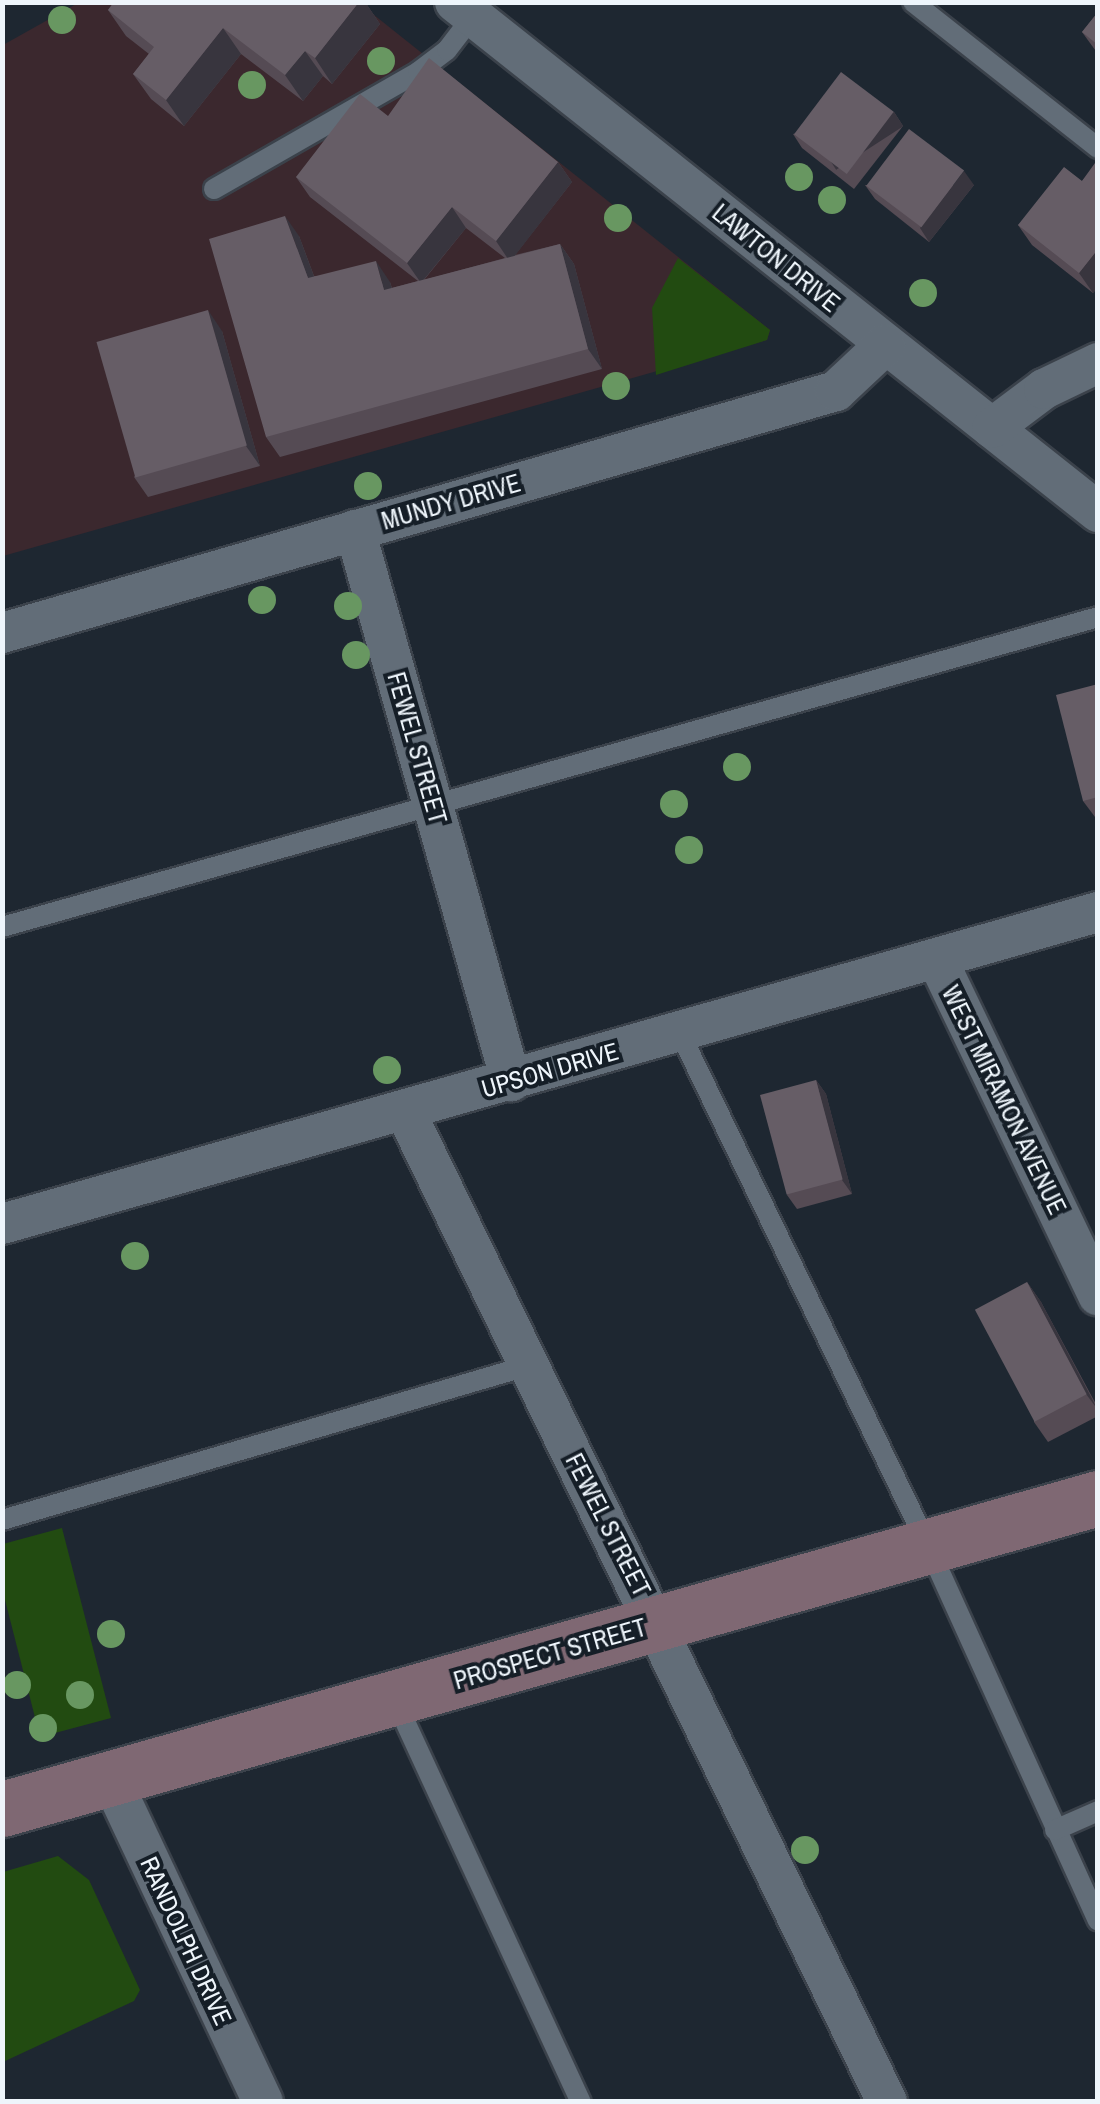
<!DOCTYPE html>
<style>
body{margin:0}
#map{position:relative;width:1100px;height:2104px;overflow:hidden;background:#1e2731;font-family:"Archivo Narrow",sans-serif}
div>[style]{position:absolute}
.education>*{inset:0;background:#3b282e}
.green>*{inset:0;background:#224b11}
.roads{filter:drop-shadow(2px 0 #3b424b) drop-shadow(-2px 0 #3b424b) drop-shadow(0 2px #3b424b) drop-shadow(0 -2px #3b424b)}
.lane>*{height:20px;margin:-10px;padding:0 10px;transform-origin:10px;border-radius:10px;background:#626d78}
.street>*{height:40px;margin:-20px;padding:0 20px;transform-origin:20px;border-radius:20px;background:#626d78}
.secondary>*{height:55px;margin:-27.5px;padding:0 27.5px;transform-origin:27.5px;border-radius:27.5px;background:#7f6873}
.trees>*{width:28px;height:28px;margin:-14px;border-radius:50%;background:#689761}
.wall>*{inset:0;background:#554b54}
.shaded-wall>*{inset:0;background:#38353e;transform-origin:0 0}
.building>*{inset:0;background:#665d66;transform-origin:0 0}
span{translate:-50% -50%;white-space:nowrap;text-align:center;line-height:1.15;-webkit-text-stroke:8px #151e27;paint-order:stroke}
.street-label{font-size:25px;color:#eef5fb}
.frame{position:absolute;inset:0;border:5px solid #eef5fb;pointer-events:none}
</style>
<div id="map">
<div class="education">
<i style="clip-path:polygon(78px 3px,359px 3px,770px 330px,767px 340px,3px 556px,3px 45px)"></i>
</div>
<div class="green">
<i style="clip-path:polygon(678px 258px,770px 330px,767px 340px,656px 375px,652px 308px)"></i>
<i style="clip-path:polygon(62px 1528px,111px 1718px,40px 1737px,3px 1592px,3px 1544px)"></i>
<i style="clip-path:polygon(58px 1856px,89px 1880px,140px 1990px,134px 2001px,3px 2062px,3px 1872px)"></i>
</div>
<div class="roads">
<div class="lane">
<i style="left:913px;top:2px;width:236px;rotate:38.3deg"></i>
<i style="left:214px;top:189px;width:235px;rotate:-29.8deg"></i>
<i style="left:418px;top:72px;width:36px;rotate:-37deg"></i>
<i style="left:447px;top:50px;width:43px;rotate:-52.6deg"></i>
<i style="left:2px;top:927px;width:1139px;rotate:-15.79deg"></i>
<i style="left:680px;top:1033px;width:570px;rotate:64.2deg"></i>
<i style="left:928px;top:1546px;width:411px;rotate:65.6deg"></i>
<i style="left:2px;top:1520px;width:547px;rotate:-16.35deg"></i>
<i style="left:395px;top:1700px;width:443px;rotate:65.2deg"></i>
<i style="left:1055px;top:1830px;width:47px;rotate:-23.8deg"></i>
</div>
<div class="street">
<i style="left:455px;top:2px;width:821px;rotate:38.42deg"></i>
<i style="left:992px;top:428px;width:65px;rotate:-36.9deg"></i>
<i style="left:1044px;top:389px;width:60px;rotate:-25.7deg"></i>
<i style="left:355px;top:530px;width:573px;rotate:74.19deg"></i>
<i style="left:2px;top:633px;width:868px;rotate:-16.18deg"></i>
<i style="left:836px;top:391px;width:67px;rotate:-43.2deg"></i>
<i style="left:937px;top:959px;width:373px;rotate:64.4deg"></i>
<i style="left:405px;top:1111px;width:1102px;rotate:64.06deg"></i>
<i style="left:2px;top:1224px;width:1140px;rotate:-15.89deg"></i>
<i style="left:111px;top:1779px;width:357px;rotate:64.8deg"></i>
</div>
<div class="secondary">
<i style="left:2px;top:1809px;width:1139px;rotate:-15.84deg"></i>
</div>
</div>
<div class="trees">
<i style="left:62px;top:20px"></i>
<i style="left:381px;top:61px"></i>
<i style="left:252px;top:85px"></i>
<i style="left:799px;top:177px"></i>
<i style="left:832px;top:200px"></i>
<i style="left:618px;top:218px"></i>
<i style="left:923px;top:293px"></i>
<i style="left:616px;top:386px"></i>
<i style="left:368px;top:486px"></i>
<i style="left:262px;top:600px"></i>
<i style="left:348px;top:606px"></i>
<i style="left:356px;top:655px"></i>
<i style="left:737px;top:767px"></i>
<i style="left:674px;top:804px"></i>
<i style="left:689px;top:850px"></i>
<i style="left:387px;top:1070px"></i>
<i style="left:135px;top:1256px"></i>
<i style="left:111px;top:1634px"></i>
<i style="left:17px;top:1685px"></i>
<i style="left:80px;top:1695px"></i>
<i style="left:43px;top:1728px"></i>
<i style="left:805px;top:1850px"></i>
</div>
<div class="wall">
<i style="clip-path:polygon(114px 2px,365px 2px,380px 24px,332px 84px,323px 76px,303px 101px,241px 54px,184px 126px,151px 99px,133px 74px,149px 54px,126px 36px,108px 10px)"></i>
<i style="clip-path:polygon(1098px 12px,1098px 54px,1082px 32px)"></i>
<i style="clip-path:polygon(894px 112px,903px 126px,854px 189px,802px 148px,793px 134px)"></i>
<i style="clip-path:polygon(evenodd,388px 116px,558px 162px,572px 182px,515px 255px,560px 244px,574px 264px,602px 369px,280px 457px,266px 437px,299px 236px,314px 276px,390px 282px,392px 288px,418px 281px,310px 197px,296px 177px,388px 116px,466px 228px,505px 258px,424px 280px,466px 228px)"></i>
<i style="clip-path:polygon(1098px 164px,1098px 287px,1093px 293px,1032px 245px,1018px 225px,1082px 181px)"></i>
<i style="clip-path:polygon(865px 185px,974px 185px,929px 242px,875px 199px)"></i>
<i style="clip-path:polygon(222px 331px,260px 466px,148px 497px,134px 477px)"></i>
<i style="clip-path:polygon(1098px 684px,1098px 821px,1083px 801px)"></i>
<i style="clip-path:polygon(816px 1080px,826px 1094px,852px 1194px,797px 1209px,787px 1195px)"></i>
<i style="clip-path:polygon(1027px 1282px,1041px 1302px,1098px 1408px,1098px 1416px,1048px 1442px,1034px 1422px)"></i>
</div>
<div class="shaded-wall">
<i style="clip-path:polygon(359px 2px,365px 2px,380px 24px,332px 84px,315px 58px)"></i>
<i style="clip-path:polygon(223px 28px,241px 54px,184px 126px,166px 100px)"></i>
<i style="clip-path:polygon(305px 51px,323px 76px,303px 101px,285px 75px)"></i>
<i style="left:894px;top:112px;width:17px;height:80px;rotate:57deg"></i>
<i style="clip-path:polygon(558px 162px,572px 182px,510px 262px,496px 241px)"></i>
<i style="clip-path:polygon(964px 171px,974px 185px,929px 242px,920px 228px)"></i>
<i style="clip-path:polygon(452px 207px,466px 228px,421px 283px,407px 263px)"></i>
<i style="clip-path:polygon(285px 216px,299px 236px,322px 298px,308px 278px)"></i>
<i style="clip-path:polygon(560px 244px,574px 264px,602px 369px,588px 349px)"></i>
<i style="clip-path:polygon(1098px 249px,1098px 287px,1093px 293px,1079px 273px)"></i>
<i style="clip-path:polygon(376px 261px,390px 282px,398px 310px,384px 290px)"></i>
<i style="clip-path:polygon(208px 310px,222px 331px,260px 466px,246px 446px)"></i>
<i style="clip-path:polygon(816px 1080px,826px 1094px,852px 1194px,842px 1180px)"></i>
<i style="clip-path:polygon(1027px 1282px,1041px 1302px,1098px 1410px,1086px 1394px)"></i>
</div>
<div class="building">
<i style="clip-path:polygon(114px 2px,359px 2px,315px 58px,305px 51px,285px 75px,223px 28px,166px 100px,133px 74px,154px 47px,108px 10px)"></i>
<i style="clip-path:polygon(1098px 12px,1098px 45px,1082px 32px)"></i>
<i style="clip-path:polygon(429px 58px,558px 162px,496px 241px,452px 207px,407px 263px,296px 177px,360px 94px,388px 116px)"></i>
<i style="left:841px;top:72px;width:66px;height:78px;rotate:37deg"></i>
<i style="left:909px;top:129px;width:69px;height:71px;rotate:37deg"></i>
<i style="clip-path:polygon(1095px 163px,1098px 164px,1098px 249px,1079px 273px,1018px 225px,1064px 167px,1082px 181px)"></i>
<i style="clip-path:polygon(285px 216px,308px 278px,376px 261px,384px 290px,560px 244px,588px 349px,266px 437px,209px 239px)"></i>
<i style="left:208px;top:310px;width:141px;height:116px;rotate:74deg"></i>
<i style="clip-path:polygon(1098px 684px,1098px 797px,1083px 801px,1056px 695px)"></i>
<i style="left:816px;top:1080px;width:103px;height:58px;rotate:75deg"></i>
<i style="left:1027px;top:1282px;width:127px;height:59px;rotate:62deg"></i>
</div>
<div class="street-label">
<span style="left:776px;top:258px;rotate:39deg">LAWTON DRIVE</span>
<span style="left:451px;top:502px;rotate:-16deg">MUNDY DRIVE</span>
<span style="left:417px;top:748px;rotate:74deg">FEWEL STREET</span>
<span style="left:550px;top:1070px;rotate:-16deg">UPSON DRIVE</span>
<span style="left:1004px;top:1100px;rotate:64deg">WEST MIRAMON AVENUE</span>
<span style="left:608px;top:1525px;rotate:63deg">FEWEL STREET</span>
<span style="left:550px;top:1654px;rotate:-16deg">PROSPECT STREET</span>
<span style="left:186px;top:1941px;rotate:65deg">RANDOLPH DRIVE</span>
</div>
<div class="frame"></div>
</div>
